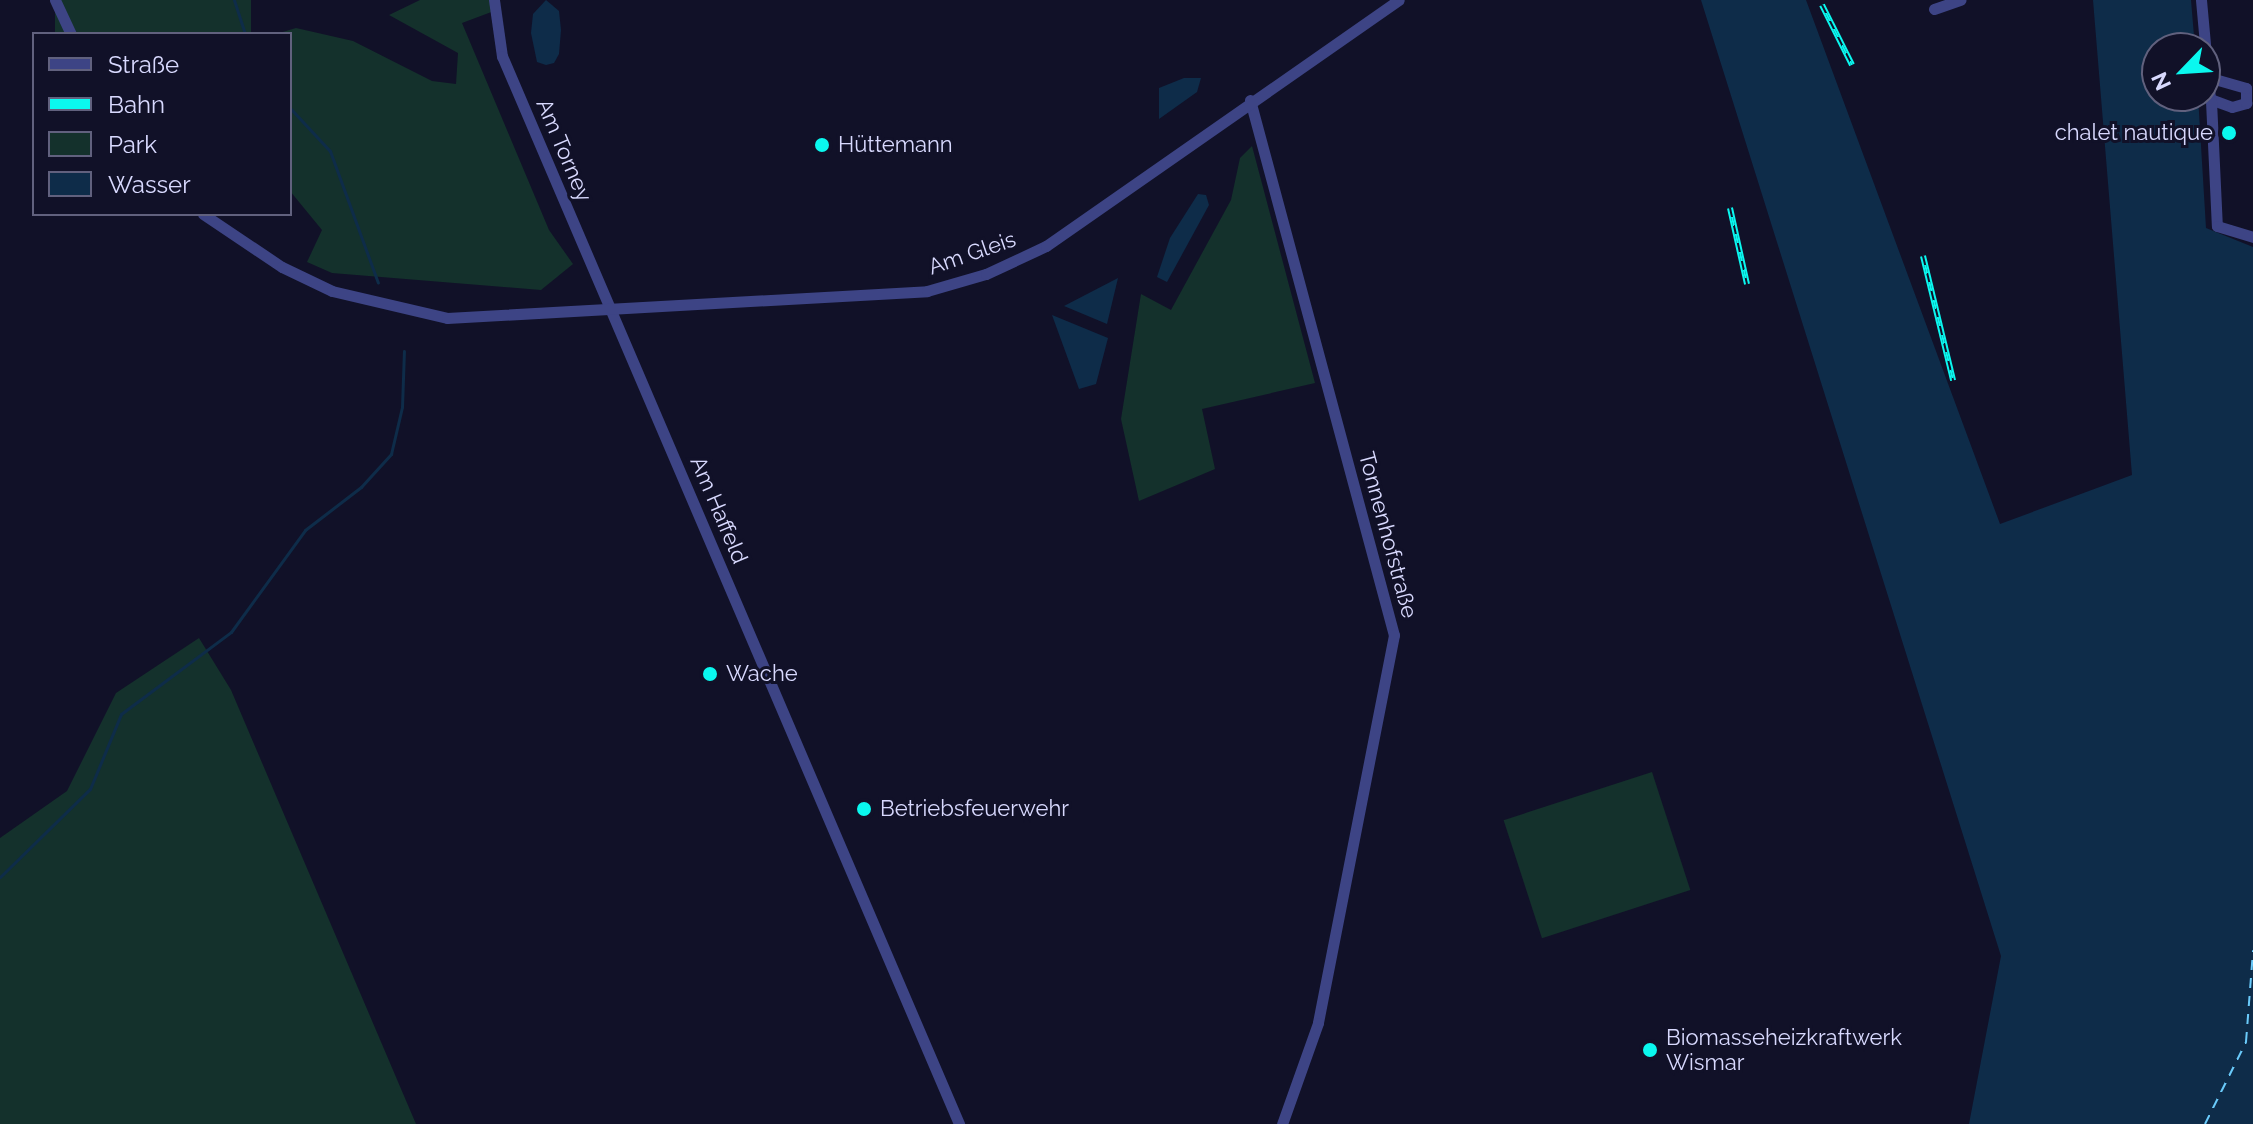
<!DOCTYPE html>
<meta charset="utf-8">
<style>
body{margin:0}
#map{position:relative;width:2253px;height:1124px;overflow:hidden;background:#111128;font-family:Raleway,sans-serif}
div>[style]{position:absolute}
.green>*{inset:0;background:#14312c;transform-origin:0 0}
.water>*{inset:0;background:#0e2c49}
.stream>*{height:3px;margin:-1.5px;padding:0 1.5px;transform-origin:1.5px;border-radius:1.5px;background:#0e2c49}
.ferry>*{height:2px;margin-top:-1px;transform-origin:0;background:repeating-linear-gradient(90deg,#6acbfb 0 10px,transparent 0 18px)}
.minor>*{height:11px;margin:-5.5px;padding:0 5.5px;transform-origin:5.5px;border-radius:5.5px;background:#3d4485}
.rail>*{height:6px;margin-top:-3px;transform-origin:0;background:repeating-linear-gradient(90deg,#111128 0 9px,#0af8ef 0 18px);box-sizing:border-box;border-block:2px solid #0af8ef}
.dots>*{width:22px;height:22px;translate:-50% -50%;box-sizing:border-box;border:4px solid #111128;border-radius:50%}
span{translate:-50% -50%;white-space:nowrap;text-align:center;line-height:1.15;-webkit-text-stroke:6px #111128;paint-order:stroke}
.poi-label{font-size:22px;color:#d8d9fe}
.right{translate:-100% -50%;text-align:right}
.left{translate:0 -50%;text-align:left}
.street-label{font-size:22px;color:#d8d9fe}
.legend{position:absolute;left:32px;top:32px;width:260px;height:184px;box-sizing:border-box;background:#111128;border:2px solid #61617e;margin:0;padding:10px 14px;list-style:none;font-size:24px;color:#d8d9fe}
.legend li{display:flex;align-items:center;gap:16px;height:40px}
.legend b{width:40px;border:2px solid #61617e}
.north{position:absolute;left:2141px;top:32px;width:80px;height:80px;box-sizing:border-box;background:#111128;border:2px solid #61617e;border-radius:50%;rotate:245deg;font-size:22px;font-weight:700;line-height:32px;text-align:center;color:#d8d9fe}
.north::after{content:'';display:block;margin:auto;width:28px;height:36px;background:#0af8ef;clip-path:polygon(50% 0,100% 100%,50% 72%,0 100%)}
</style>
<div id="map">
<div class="green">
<i style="left:55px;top:0;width:196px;height:38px"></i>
<i style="clip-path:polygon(420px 0,494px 0,494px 11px,462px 23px,549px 230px,573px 264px,541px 290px,332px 273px,307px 262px,322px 230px,290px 191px,290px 34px,276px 34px,296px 28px,353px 41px,432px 81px,456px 84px,458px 53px,389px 15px)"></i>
<i style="clip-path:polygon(1252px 146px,1315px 383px,1202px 409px,1215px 469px,1139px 501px,1121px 419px,1141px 294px,1171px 310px,1231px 200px,1240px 158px)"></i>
<i style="clip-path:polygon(199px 638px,231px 690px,416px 1124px,0 1124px,0 838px,67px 791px,116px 693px)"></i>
<i style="left:1652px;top:772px;width:124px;height:156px;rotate:72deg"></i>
</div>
<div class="water">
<i style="clip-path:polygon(546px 0,559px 11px,561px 30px,559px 54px,554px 63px,546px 65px,537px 62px,531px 33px,533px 14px)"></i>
<i style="clip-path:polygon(1701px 0,1806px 0,2000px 524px,2132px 475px,2093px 0,2191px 0,2195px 48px,2157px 48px,2157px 96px,2198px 96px,2206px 228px,2253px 247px,2253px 1124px,1969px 1124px,2001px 956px)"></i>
<i style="clip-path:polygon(1184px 78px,1201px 78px,1197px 92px,1159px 119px,1159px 88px)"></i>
<i style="clip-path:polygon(1198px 194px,1206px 195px,1209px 205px,1167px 282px,1157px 277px,1170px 238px)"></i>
<i style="clip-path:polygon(1118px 278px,1107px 324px,1064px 306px)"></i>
<i style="clip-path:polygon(1052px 315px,1108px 338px,1096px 384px,1079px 389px)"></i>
</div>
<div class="stream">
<i style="left:234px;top:0;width:36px;rotate:72deg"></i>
<i style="left:290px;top:108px;width:59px;rotate:47.1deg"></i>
<i style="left:330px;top:151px;width:140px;rotate:70deg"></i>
<i style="left:0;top:877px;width:126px;rotate:-44.4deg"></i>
<i style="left:90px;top:789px;width:81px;rotate:-67.5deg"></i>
<i style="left:121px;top:714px;width:137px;rotate:-36.7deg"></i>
<i style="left:231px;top:632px;width:126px;rotate:-54deg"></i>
<i style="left:305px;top:530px;width:71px;rotate:-37.5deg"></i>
<i style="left:361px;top:487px;width:45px;rotate:-47.7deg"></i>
<i style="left:391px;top:454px;width:48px;rotate:-76.8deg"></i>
<i style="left:402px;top:407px;width:56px;rotate:-88deg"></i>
</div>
<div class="ferry">
<i style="left:2205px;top:1124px;width:92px;rotate:-63.4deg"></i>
<i style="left:2246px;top:1042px;width:92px;rotate:-85.6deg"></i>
</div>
<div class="minor">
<i style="left:55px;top:0;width:38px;rotate:65deg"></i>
<i style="left:494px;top:0;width:57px;rotate:81.9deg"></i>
<i style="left:502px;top:56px;width:1162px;rotate:66.83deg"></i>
<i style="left:2201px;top:0;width:99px;rotate:84.8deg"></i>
<i style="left:2210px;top:99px;width:23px;rotate:20deg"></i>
<i style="left:2232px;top:107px;width:15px;rotate:-16deg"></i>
<i style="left:2246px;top:103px;width:15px;rotate:-90deg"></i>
<i style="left:2246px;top:88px;width:40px;rotate:-164deg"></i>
<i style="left:1934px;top:9px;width:28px;rotate:-19deg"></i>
<i style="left:1250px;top:100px;width:554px;rotate:74.94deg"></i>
<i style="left:1394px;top:635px;width:395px;rotate:101.1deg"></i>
<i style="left:1318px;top:1023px;width:107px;rotate:109.6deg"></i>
<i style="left:2211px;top:101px;width:125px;rotate:87.3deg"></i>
<i style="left:2217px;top:226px;width:38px;rotate:17deg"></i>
<i style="left:203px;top:214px;width:95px;rotate:33.9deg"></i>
<i style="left:282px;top:267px;width:55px;rotate:25.6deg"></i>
<i style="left:332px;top:291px;width:118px;rotate:13.2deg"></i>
<i style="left:447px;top:318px;width:481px;rotate:-3.2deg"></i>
<i style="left:927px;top:291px;width:61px;rotate:-16.1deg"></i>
<i style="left:986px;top:274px;width:66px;rotate:-25deg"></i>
<i style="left:1046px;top:246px;width:430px;rotate:-34.9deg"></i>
</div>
<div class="rail">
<i style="left:1822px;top:5px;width:67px;rotate:63.4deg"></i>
<i style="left:1730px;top:208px;width:78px;rotate:77.4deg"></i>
<i style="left:1923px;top:256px;width:128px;rotate:76.4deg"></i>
</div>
<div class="dots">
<i style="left:2229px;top:133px;background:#0af8ef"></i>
<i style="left:822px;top:145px;background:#0af8ef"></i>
<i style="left:710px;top:674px;background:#0af8ef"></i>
<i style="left:864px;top:809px;background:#0af8ef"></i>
<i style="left:1650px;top:1050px;background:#0af8ef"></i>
</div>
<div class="poi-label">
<span class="right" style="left:2213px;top:133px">chalet nautique</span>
<span class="left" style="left:838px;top:145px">Hüttemann</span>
<span class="left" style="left:726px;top:674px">Wache</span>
<span class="left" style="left:880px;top:809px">Betriebsfeuerwehr</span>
<span class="left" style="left:1666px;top:1050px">Biomasseheizkraftwerk<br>Wismar</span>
</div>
<div class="street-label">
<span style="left:564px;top:150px;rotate:67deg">Am Torney</span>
<span style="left:972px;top:253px;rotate:-19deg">Am Gleis</span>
<span style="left:719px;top:510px;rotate:67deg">Am Haffeld</span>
<span style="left:1388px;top:535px;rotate:75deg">Tonnenhofstraße</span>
</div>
<ul class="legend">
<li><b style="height:10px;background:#3d4485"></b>Straße</li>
<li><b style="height:10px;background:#0af8ef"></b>Bahn</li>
<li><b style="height:22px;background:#14312c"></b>Park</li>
<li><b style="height:22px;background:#0e2c49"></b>Wasser</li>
</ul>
<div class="north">N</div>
</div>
